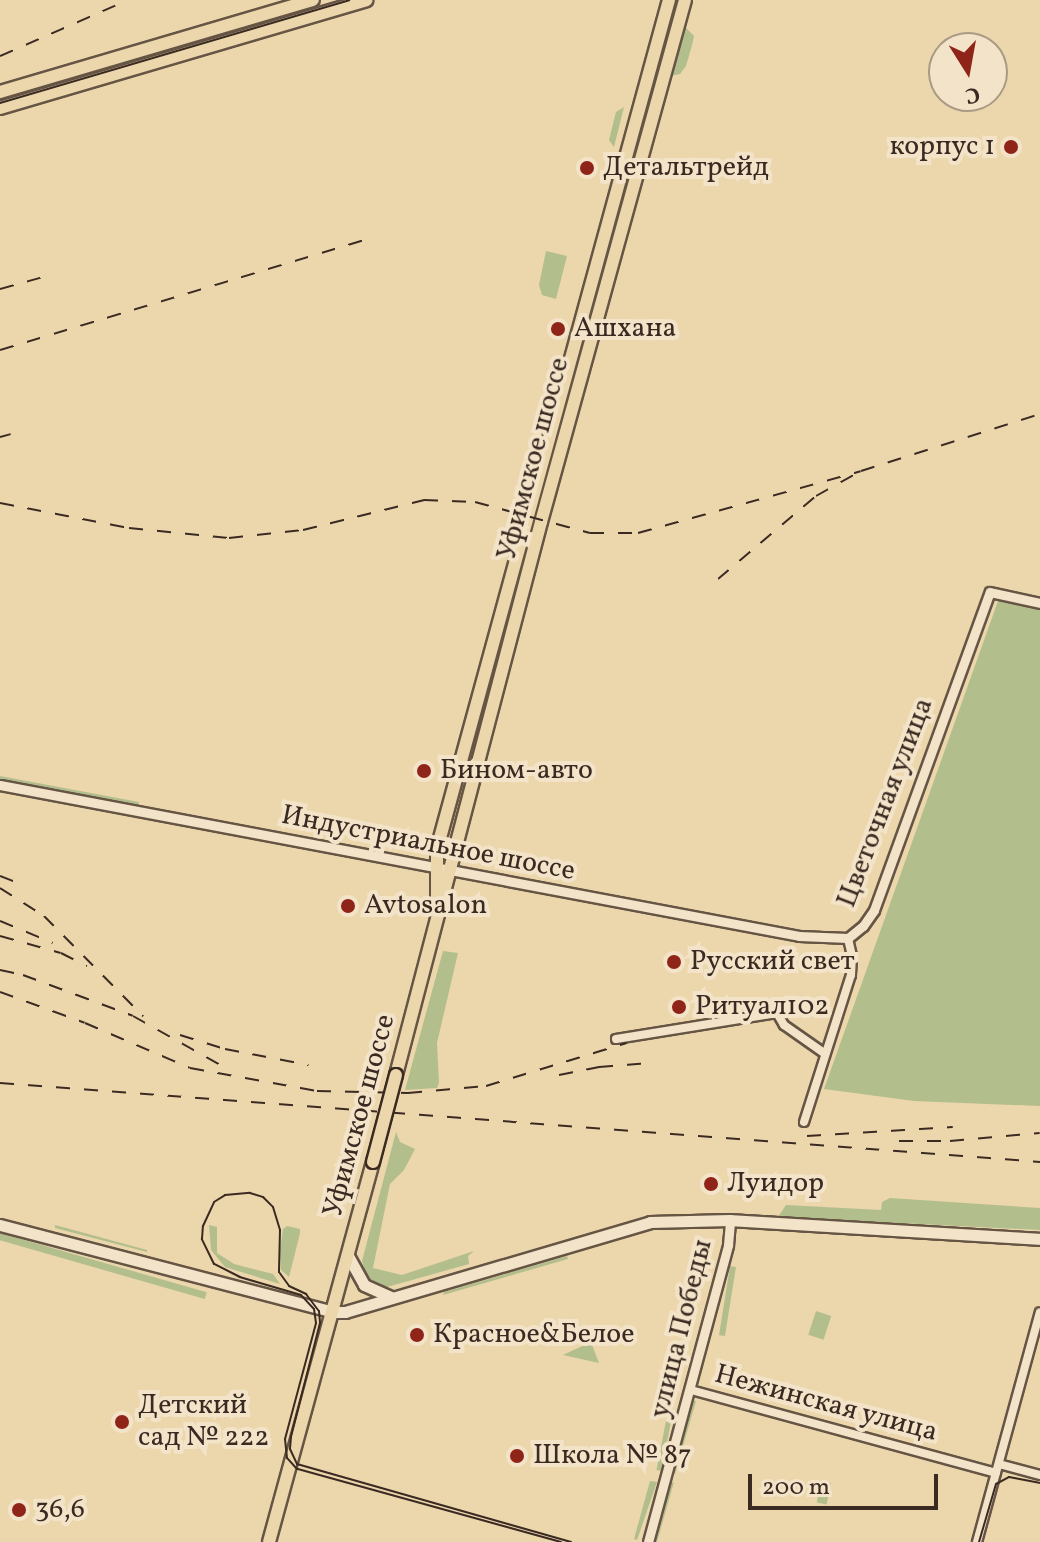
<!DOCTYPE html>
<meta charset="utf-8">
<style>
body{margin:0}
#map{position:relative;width:1040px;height:1542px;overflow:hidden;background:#ecd6ac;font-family:Vollkorn,serif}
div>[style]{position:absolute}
.green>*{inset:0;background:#b3be8d;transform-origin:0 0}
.roads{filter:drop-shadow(2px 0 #654) drop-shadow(-2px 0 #654) drop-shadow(0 2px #654) drop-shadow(0 -2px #654)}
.minor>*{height:8px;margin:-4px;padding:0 4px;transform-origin:4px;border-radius:4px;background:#f3e4c9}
.tertiary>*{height:9px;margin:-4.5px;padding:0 4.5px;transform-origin:4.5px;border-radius:4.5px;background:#f3e4c9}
.secondary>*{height:11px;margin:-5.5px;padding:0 5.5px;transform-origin:5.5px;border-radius:5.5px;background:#f3e4c9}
.primary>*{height:12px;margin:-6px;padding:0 6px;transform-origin:6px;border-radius:6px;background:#ecd6ac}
.tram>*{height:2px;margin:-1px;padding:0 1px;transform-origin:1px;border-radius:1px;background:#3a2a22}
.rail>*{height:2px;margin-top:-1px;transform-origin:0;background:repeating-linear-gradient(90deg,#3a2a22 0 14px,transparent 0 28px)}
.bridges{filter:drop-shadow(2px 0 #3a2a22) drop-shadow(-2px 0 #3a2a22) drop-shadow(0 2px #3a2a22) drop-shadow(0 -2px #3a2a22)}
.primary-bridge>*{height:12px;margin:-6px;padding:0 6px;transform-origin:6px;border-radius:6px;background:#ecd6ac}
.dots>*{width:22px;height:22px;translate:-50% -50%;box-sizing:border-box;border:4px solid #f3e4c9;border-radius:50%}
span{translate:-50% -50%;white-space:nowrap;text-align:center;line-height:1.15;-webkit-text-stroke:8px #f3e4c9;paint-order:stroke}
.poi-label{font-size:28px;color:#3a2a22}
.right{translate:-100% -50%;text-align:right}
.left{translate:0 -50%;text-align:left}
.street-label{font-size:28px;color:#3a2a22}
.north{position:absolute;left:928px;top:32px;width:80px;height:80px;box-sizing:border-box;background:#f3e4c9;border:2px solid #a99a86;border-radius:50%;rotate:169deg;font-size:22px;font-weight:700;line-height:32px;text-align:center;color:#3a2a22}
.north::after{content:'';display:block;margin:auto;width:28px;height:36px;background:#8f2418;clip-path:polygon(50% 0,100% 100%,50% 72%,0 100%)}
.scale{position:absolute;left:748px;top:1474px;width:190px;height:36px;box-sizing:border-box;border:4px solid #3a2a22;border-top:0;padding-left:10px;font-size:24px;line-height:28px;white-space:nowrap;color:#3a2a22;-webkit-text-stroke:6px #f3e4c9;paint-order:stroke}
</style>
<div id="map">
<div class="green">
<i style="clip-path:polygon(684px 26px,694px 36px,692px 45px,686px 66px,680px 74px,670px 76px)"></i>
<i style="clip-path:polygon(624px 107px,614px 147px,609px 140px,616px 112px)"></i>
<i style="clip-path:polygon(546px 251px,567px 256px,556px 299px,542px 295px,539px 285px)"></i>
<i style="clip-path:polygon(1011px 600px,1040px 609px,1040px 1106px,914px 1101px,824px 1089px,998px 601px)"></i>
<i style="clip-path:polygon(0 776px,139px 802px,138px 806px,0 779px)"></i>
<i style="clip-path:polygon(443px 951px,458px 953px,437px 1043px,439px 1083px,437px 1088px,405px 1090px)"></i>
<i style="clip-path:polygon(396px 1132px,400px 1142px,415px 1149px,404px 1170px,390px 1184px,373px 1268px,402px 1275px,474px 1251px,468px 1256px,469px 1264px,380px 1289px,366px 1275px,362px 1261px)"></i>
<i style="clip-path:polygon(890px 1198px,1040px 1208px,1040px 1230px,778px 1217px,786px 1205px,881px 1210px,882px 1202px)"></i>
<i style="clip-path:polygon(55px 1225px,147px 1250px,147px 1252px,55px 1228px)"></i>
<i style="clip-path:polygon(209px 1225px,217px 1227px,217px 1253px,234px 1264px,273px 1274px,280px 1284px,225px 1267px,211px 1250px)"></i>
<i style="clip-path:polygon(287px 1226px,300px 1229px,300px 1233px,289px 1277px,281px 1270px,280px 1251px,283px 1229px)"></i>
<i style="left:0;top:1233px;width:215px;height:7px;rotate:16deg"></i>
<i style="clip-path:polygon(567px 1256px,568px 1259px,443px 1295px,444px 1292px)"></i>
<i style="left:730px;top:1266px;width:6px;height:70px;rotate:9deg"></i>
<i style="left:816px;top:1311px;width:16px;height:25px;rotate:18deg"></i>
<i style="clip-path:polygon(591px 1342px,599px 1363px,563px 1355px)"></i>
<i style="clip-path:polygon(690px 1399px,696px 1401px,675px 1474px,670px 1473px,680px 1438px,684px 1436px)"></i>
<i style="left:666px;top:1421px;width:5px;height:50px;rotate:11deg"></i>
<i style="clip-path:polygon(650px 1481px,657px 1482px,637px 1540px,634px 1539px)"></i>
<i style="left:821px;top:1481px;width:10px;height:22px;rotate:11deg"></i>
<i style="clip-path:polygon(674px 1482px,657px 1542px,652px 1542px,667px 1485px)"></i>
</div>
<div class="roads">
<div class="minor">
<i style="left:616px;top:1039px;width:163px;rotate:-9.2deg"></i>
<i style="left:777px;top:1013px;width:14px;rotate:60deg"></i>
<i style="left:784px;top:1025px;width:49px;rotate:35deg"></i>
<i style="left:804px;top:1122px;width:154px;rotate:-72.3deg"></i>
<i style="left:851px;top:975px;width:19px;rotate:-87deg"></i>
<i style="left:852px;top:956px;width:18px;rotate:-103deg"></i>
<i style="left:691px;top:1390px;width:316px;rotate:15.2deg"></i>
<i style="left:999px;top:1464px;width:42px;rotate:15deg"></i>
<i style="left:977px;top:1542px;width:238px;rotate:-74.7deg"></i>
</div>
<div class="tertiary">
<i style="left:0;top:785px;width:813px;rotate:10.7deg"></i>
<i style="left:799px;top:936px;width:49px;rotate:2.3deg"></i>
<i style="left:848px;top:938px;width:19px;rotate:-39deg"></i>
<i style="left:863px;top:926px;width:19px;rotate:-55deg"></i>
<i style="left:874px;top:910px;width:338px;rotate:-70deg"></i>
<i style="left:990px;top:592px;width:51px;rotate:12.4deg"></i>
<i style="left:648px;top:1542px;width:308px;rotate:-74.9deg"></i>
<i style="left:728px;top:1245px;width:25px;rotate:-85deg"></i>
</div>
<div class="secondary">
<i style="left:0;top:1225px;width:344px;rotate:14.6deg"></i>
<i style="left:333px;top:1312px;width:12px"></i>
<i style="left:345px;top:1312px;width:318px;rotate:-16.4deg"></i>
<i style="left:650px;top:1222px;width:80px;rotate:-1.4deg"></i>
<i style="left:730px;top:1220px;width:311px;rotate:3.5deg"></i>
<i style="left:347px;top:1254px;width:35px;rotate:61deg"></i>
<i style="left:364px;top:1285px;width:30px;rotate:24deg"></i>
</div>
<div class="primary">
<i style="left:0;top:92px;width:326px;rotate:-16.4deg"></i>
<i style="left:0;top:108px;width:382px;rotate:-16.4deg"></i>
<i style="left:437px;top:898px;width:49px;rotate:-90deg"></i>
<i style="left:437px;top:849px;width:880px;rotate:-74.72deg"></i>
<i style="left:396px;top:1075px;width:572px;rotate:-75.31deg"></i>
<i style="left:541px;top:522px;width:541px;rotate:-74.58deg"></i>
<i style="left:269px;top:1542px;width:394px;rotate:-74.7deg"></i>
</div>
</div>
<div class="tram">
<i style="left:0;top:103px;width:364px;rotate:-16.4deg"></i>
<i style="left:561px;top:1542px;width:274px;rotate:-164.5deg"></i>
<i style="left:297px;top:1469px;width:15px;rotate:-132deg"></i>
<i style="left:287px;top:1458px;width:19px;rotate:-96deg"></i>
<i style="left:285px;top:1439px;width:120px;rotate:-75deg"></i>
<i style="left:316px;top:1323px;width:14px;rotate:-98deg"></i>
<i style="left:314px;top:1309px;width:19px;rotate:-133deg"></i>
<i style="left:301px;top:1295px;width:64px;rotate:-163.6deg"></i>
<i style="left:240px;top:1277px;width:29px;rotate:-153deg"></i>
<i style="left:214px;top:1264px;width:28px;rotate:-116deg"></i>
<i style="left:202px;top:1239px;width:13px;rotate:-86deg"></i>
<i style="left:203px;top:1226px;width:26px;rotate:-65deg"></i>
<i style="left:214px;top:1202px;width:13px;rotate:-32deg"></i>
<i style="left:225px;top:1195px;width:25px;rotate:-5deg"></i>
<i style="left:250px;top:1193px;width:14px;rotate:17deg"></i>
<i style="left:263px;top:1197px;width:14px;rotate:45deg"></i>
<i style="left:273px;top:1207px;width:24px;rotate:73deg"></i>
<i style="left:280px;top:1230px;width:42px;rotate:91.4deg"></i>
<i style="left:279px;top:1272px;width:17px;rotate:54deg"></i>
<i style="left:289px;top:1286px;width:19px;rotate:25deg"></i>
<i style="left:306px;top:1294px;width:21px;rotate:53deg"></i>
<i style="left:319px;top:1311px;width:12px;rotate:85deg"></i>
<i style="left:320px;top:1323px;width:118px;rotate:104.3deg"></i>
<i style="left:291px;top:1437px;width:12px;rotate:95deg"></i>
<i style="left:290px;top:1449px;width:17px;rotate:65deg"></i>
<i style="left:297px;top:1464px;width:285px;rotate:15.9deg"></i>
<i style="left:979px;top:1542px;width:60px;rotate:-73.7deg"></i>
<i style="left:996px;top:1484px;width:15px;rotate:-28deg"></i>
<i style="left:1009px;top:1477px;width:32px;rotate:11deg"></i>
</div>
<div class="rail">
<i style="left:0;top:56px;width:140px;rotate:-23.6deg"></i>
<i style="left:0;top:289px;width:49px;rotate:-15.5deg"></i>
<i style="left:0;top:350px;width:384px;rotate:-16.8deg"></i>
<i style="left:0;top:437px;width:11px;rotate:-15deg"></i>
<i style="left:0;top:503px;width:131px;rotate:11deg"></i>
<i style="left:129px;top:528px;width:100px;rotate:5.7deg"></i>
<i style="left:229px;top:538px;width:74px;rotate:-6.2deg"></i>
<i style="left:303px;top:530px;width:125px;rotate:-13.9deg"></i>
<i style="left:424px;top:500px;width:51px;rotate:2.2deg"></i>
<i style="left:475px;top:502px;width:119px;rotate:15.1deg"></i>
<i style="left:590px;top:533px;width:48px"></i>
<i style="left:638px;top:533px;width:231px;rotate:-15.5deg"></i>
<i style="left:718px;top:579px;width:128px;rotate:-40.3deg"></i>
<i style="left:816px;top:496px;width:51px;rotate:-29.1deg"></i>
<i style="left:861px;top:471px;width:188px;rotate:-17.7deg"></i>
<i style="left:0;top:876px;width:19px;rotate:21deg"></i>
<i style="left:0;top:888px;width:52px;rotate:32.5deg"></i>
<i style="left:44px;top:916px;width:141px;rotate:45.3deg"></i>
<i style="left:0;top:921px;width:57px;rotate:22.5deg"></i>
<i style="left:0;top:936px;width:63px;rotate:15.6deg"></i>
<i style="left:61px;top:953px;width:29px;rotate:27deg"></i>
<i style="left:0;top:970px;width:24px;rotate:12deg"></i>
<i style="left:23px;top:975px;width:117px;rotate:20.4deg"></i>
<i style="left:133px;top:1016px;width:104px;rotate:29.3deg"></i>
<i style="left:0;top:992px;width:90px;rotate:20deg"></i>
<i style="left:85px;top:1023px;width:114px;rotate:23.2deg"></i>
<i style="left:190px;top:1068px;width:129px;rotate:10.3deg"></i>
<i style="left:317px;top:1091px;width:91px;rotate:1.3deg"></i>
<i style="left:408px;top:1093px;width:78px;rotate:-5.1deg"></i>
<i style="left:486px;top:1086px;width:147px;rotate:-17deg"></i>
<i style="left:180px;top:1035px;width:47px;rotate:17.3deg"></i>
<i style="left:225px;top:1049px;width:85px;rotate:10.9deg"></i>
<i style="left:559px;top:1075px;width:41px;rotate:-11.3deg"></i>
<i style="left:599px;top:1067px;width:51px;rotate:-4.5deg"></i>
<i style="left:0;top:1083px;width:1043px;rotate:4.34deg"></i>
<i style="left:807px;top:1136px;width:146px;rotate:-3.5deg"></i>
<i style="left:899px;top:1141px;width:51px"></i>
<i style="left:950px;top:1141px;width:90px;rotate:-5.1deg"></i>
</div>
<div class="bridges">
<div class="primary-bridge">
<i style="left:373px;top:1162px;width:90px;rotate:-75.2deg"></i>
</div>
</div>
<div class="dots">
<i style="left:1011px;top:147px;background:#8f2418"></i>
<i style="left:587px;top:168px;background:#8f2418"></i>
<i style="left:558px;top:329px;background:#8f2418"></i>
<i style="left:424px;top:771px;background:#8f2418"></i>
<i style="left:348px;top:906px;background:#8f2418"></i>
<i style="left:674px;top:962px;background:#8f2418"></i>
<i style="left:679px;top:1007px;background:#8f2418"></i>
<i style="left:711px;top:1184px;background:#8f2418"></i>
<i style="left:417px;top:1335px;background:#8f2418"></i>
<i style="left:122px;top:1422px;background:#8f2418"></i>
<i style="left:517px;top:1456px;background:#8f2418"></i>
<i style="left:19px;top:1510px;background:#8f2418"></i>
</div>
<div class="poi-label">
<span class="right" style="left:995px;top:147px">корпус 1</span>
<span class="left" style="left:603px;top:168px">Детальтрейд</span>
<span class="left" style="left:574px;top:329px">Ашхана</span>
<span class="left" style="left:440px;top:771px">Бином-авто</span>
<span class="left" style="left:364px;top:906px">Avtosalon</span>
<span class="left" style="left:690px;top:962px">Русский свет</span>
<span class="left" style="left:695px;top:1007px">Ритуал102</span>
<span class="left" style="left:727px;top:1184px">Луидор</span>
<span class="left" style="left:433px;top:1335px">Красное&amp;Белое</span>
<span class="left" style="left:138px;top:1422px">Детский<br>сад № 222</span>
<span class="left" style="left:533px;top:1456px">Школа № 87</span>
<span class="left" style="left:35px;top:1510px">36,6</span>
</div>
<div class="street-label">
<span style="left:534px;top:459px;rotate:-75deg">Уфимское шоссе</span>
<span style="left:886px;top:803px;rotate:-69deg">Цветочная улица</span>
<span style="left:428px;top:844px;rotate:11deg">Индустриальное шоссе</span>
<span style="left:360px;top:1116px;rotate:-75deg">Уфимское шоссе</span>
<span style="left:682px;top:1329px;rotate:-76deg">улица Победы</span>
<span style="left:826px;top:1404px;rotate:15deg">Нежинская улица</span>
</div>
<div class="north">С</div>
<div class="scale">200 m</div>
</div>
